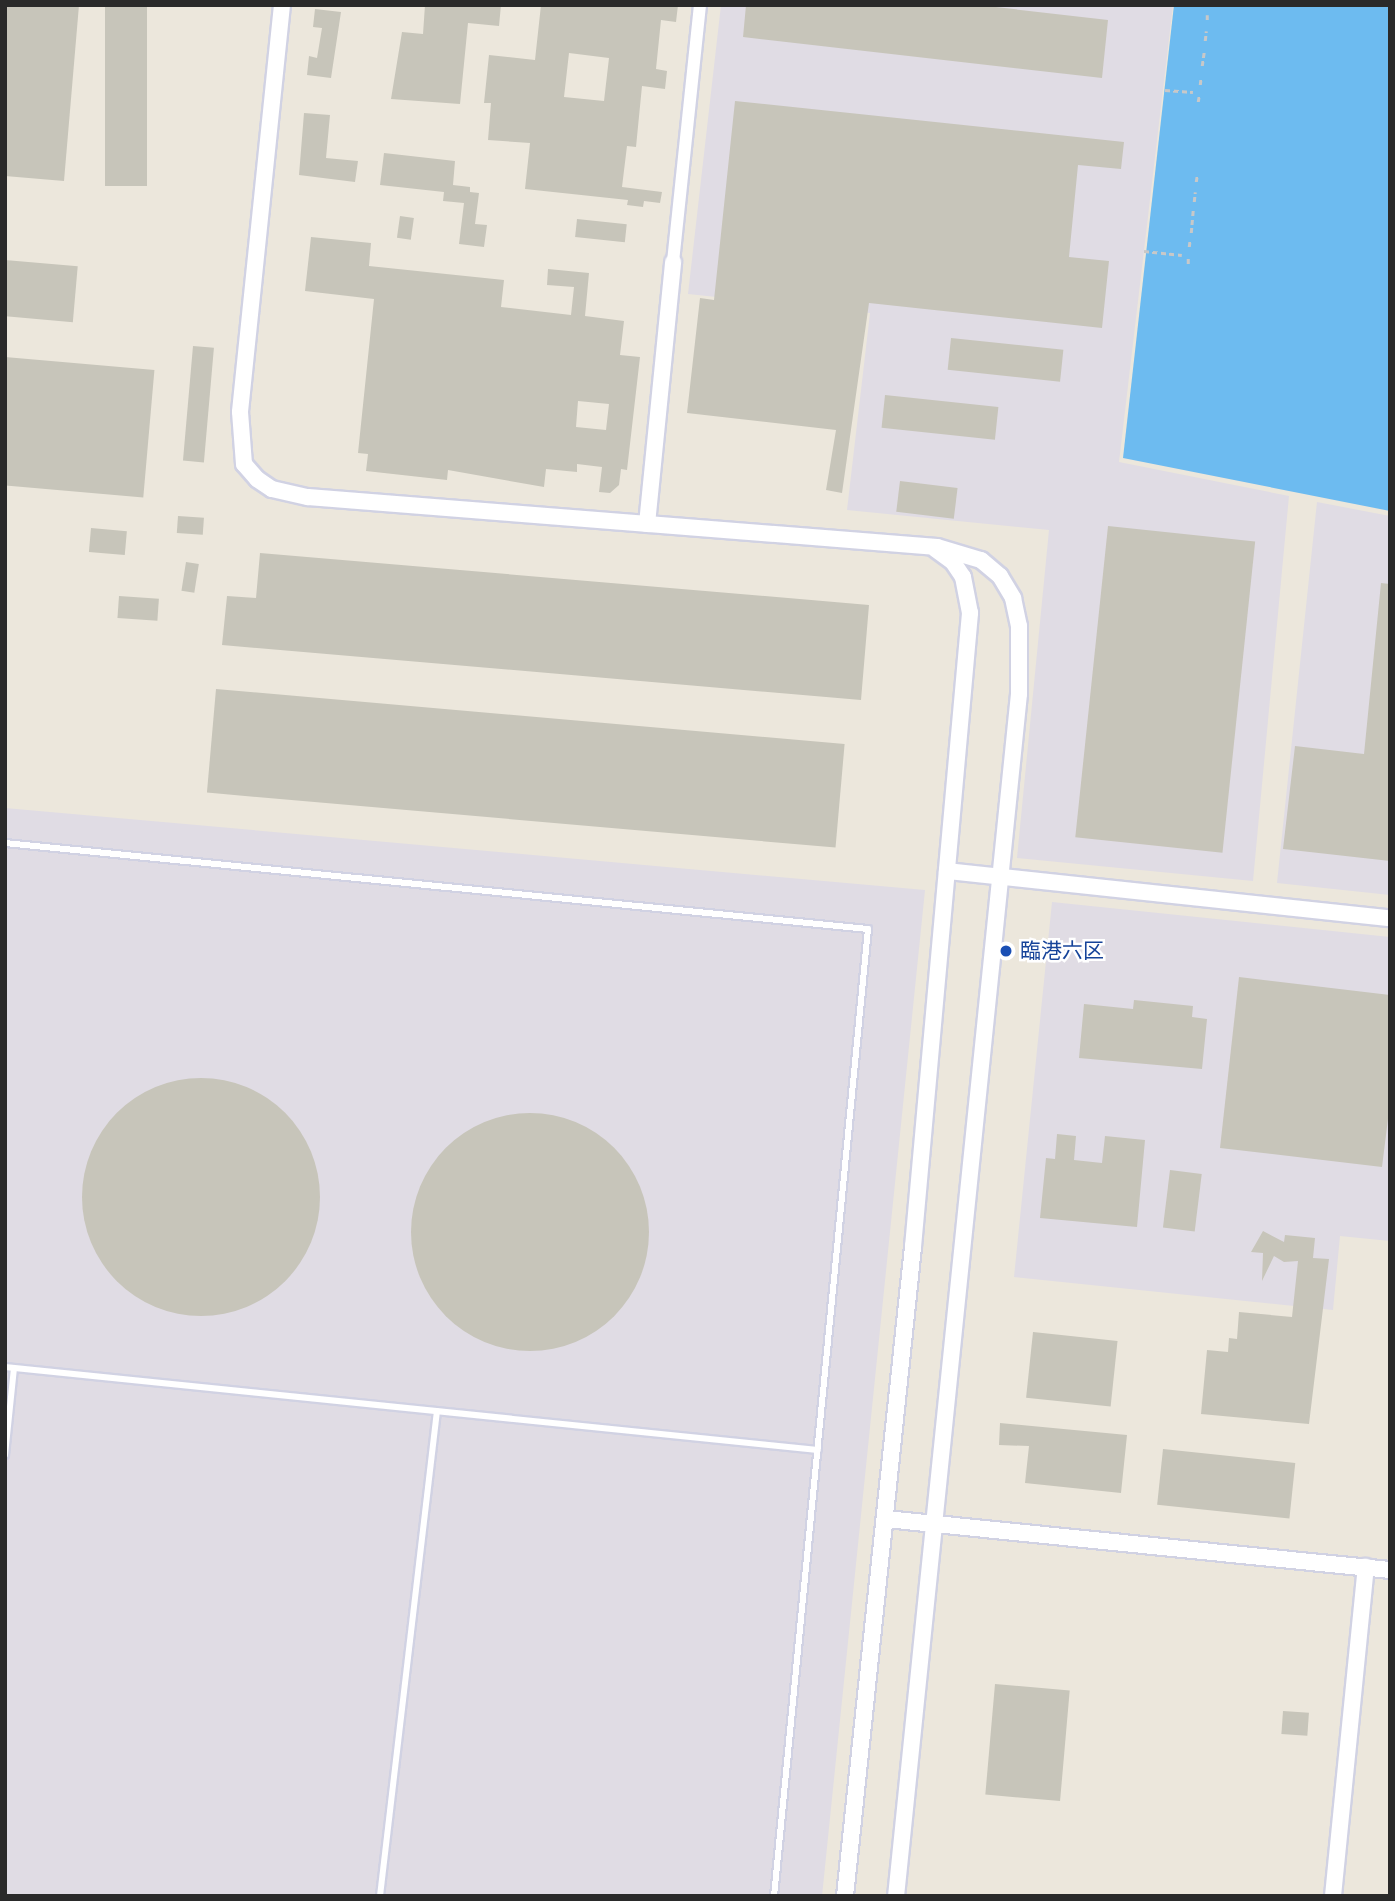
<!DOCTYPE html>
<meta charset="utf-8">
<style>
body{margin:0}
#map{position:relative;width:1395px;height:1901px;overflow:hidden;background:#ece7dc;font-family:"Source Sans 3","Noto Sans JP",sans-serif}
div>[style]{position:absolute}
.industrial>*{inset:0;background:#e0dce4}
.water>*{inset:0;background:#6dbbf0}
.building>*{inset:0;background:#c7c5ba;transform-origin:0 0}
.round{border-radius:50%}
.path>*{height:2.5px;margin-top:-1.25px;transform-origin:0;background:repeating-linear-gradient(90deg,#c8c8c8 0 5px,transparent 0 8.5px)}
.roads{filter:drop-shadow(2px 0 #d1d2e3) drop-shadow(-2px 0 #d1d2e3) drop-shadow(0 2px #d1d2e3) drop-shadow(0 -2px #d1d2e3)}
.service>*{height:6px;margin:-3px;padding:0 3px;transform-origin:3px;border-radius:3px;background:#fff}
.minor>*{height:12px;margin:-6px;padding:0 6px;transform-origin:6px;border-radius:6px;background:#fff}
.tertiary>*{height:16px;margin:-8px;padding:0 8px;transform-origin:8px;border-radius:8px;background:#fff}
.dots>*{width:19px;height:19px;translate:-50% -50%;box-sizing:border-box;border:4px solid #fff;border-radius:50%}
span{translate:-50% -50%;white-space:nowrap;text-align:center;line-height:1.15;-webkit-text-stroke:5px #fff;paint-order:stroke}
.transit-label{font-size:21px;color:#164399}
.left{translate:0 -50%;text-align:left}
.frame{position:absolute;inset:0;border:7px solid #2a2a2a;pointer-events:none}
</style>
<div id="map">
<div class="industrial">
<i style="clip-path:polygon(721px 5px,1173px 5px,1119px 462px,1289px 496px,1253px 881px,1017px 858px,1049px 530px,847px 510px,870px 313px,688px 294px)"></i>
<i style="clip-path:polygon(1317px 502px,1390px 516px,1390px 895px,1277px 883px)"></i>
<i style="clip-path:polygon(5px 808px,925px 890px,822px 1896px,5px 1896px)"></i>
<i style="clip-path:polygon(1052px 902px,1390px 937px,1390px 1241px,1340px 1236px,1333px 1310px,1014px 1277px)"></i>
</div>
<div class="water">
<i style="clip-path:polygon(1174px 5px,1390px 5px,1390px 511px,1123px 458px)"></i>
</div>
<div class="building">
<i style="clip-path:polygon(5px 5px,79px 5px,64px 181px,5px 176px)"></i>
<i style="left:105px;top:5px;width:42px;height:181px"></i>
<i style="clip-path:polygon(425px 5px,501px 5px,499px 26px,468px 23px,460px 104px,391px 99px,402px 32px,423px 34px)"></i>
<i style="clip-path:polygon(evenodd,541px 5px,678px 5px,676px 22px,661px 20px,656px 69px,667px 71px,665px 89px,642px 86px,636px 147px,627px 146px,622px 187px,662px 192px,660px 203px,644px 201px,643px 207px,627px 205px,628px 200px,525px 189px,530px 143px,488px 140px,491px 103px,484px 103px,489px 55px,535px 60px,541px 5px,569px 53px,609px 58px,604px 101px,564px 97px,569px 53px)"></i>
<i style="clip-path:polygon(746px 5px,978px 5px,1108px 20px,1102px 78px,743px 37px)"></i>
<i style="clip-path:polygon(315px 9px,341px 12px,331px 78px,307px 75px,309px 56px,317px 58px,322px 28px,313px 27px)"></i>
<i style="clip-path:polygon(735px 101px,1124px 142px,1121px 169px,1078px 165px,1069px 257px,1109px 261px,1102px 328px,869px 303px,842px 493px,826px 490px,836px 430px,687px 413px,700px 298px,714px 300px)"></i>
<i style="clip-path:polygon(304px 113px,330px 115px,326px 158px,358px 161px,355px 182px,299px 175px)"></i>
<i style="clip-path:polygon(384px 153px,455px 161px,453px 185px,470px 187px,470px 192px,479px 193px,475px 224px,487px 225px,484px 247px,459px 244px,464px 203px,443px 201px,444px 192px,380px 185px)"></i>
<i style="left:400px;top:216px;width:14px;height:22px;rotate:8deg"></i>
<i style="left:577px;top:219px;width:50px;height:18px;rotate:6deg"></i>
<i style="clip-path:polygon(evenodd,311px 237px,371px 243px,369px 266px,504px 280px,501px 307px,571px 315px,574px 287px,547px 285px,548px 269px,589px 273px,585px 316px,624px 321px,620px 355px,640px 357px,627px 470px,621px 469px,619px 485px,610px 493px,599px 492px,602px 467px,577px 464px,577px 472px,546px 469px,544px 487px,448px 470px,447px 480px,366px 471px,368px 454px,358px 453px,374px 299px,305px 291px,311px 237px,578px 401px,609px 404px,606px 430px,576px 427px,578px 401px)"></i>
<i style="left:5px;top:260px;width:73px;height:56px;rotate:5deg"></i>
<i style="left:951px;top:338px;width:113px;height:32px;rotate:6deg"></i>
<i style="left:193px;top:346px;width:21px;height:115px;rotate:5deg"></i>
<i style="left:5px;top:357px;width:150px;height:128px;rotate:5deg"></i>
<i style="left:885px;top:395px;width:114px;height:33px;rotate:6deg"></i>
<i style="left:900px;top:481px;width:58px;height:31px;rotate:7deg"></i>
<i style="left:178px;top:516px;width:26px;height:17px;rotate:4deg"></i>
<i style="left:1108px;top:526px;width:148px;height:313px;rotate:6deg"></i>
<i style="left:91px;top:528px;width:36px;height:24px;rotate:5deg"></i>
<i style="clip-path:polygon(260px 553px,869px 605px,861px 700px,222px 645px,227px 596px,256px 598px)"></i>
<i style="left:186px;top:562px;width:13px;height:29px;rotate:9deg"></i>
<i style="clip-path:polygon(1381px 583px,1390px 584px,1390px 861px,1283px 849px,1295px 746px,1364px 754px)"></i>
<i style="left:119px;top:596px;width:40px;height:22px;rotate:4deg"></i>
<i style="left:216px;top:689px;width:631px;height:104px;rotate:5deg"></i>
<i style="clip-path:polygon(1239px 977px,1390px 995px,1390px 1103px,1382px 1167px,1220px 1148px)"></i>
<i style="clip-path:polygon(1134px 1000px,1193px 1006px,1192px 1017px,1207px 1019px,1202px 1069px,1079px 1058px,1084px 1004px,1133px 1009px)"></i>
<i class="round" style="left:82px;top:1078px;width:238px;height:238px"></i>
<i class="round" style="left:411px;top:1113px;width:238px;height:238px"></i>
<i style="clip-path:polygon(1057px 1134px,1076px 1136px,1074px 1160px,1102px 1163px,1105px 1136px,1145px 1140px,1137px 1227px,1040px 1218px,1046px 1158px,1055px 1159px)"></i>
<i style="left:1170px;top:1170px;width:32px;height:58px;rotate:7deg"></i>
<i style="clip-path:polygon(1263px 1231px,1284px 1242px,1285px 1235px,1315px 1238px,1313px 1258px,1329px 1259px,1309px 1424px,1201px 1414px,1207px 1350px,1228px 1352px,1229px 1338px,1237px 1339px,1239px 1312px,1292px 1317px,1298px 1261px,1284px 1262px,1274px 1256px,1262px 1281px,1263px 1253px,1251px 1252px)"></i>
<i style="left:1033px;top:1332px;width:85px;height:66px;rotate:6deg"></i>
<i style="clip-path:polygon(1000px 1423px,1127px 1435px,1121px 1493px,1025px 1483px,1029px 1446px,999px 1445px)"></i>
<i style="left:1163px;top:1449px;width:133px;height:56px;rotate:6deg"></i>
<i style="left:995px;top:1684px;width:75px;height:111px;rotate:5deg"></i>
<i style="left:1283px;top:1711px;width:26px;height:23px;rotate:4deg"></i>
</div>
<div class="path">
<i style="left:1207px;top:20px;width:5px;rotate:-90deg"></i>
<i style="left:1205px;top:41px;width:10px;rotate:-84deg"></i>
<i style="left:1202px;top:66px;width:14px;rotate:-82deg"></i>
<i style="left:1200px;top:85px;width:8px;rotate:-83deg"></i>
<i style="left:1165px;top:90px;width:28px;rotate:4deg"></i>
<i style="left:1198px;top:102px;width:6px;rotate:-81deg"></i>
<i style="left:1196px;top:182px;width:6px;rotate:-81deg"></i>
<i style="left:1194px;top:202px;width:10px;rotate:-84deg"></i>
<i style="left:1191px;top:233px;width:24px;rotate:-85deg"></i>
<i style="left:1189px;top:247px;width:8px;rotate:-83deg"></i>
<i style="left:1144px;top:251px;width:38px;rotate:6deg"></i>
<i style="left:1188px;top:264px;width:6px;rotate:-90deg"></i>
</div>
<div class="roads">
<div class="service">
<i style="left:5px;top:843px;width:867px;rotate:5.69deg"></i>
<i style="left:868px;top:929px;width:972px;rotate:95.55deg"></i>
<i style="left:5px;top:1367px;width:817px;rotate:5.83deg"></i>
<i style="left:5px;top:1455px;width:87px;rotate:-84.1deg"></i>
<i style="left:380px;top:1896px;width:488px;rotate:-83.3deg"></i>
</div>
<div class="minor">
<i style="left:673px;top:262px;width:258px;rotate:-84deg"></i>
</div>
<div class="tertiary">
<i style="left:282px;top:5px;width:409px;rotate:95.9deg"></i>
<i style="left:240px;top:412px;width:52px;rotate:85.6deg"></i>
<i style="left:244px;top:464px;width:20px;rotate:49deg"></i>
<i style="left:257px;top:479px;width:18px;rotate:34deg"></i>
<i style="left:272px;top:489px;width:37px;rotate:13deg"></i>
<i style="left:308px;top:497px;width:631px;rotate:4.54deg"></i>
<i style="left:937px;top:547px;width:46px;rotate:16.5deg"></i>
<i style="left:981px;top:560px;width:25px;rotate:40deg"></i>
<i style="left:1000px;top:576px;width:26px;rotate:59deg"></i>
<i style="left:1013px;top:598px;width:29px;rotate:78deg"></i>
<i style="left:1019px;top:626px;width:68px;rotate:90deg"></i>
<i style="left:1019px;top:694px;width:1208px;rotate:95.84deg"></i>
<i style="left:647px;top:524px;width:263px;rotate:-84.3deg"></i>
<i style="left:947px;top:871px;width:445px;rotate:6.1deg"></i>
<i style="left:886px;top:1519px;width:507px;rotate:5.78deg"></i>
<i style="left:845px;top:1896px;width:653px;rotate:-84.02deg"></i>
<i style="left:913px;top:1247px;width:637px;rotate:-84.86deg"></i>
<i style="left:970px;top:613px;width:37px;rotate:-101deg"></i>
<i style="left:963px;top:577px;width:18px;rotate:-124deg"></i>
<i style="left:953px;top:562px;width:22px;rotate:-144deg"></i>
<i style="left:1333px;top:1896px;width:331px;rotate:-84.3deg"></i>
</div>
</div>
<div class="dots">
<i style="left:1006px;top:951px;background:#1a4fb4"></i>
</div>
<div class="transit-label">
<span class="left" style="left:1020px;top:951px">臨港六区</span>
</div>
<div class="frame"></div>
</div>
